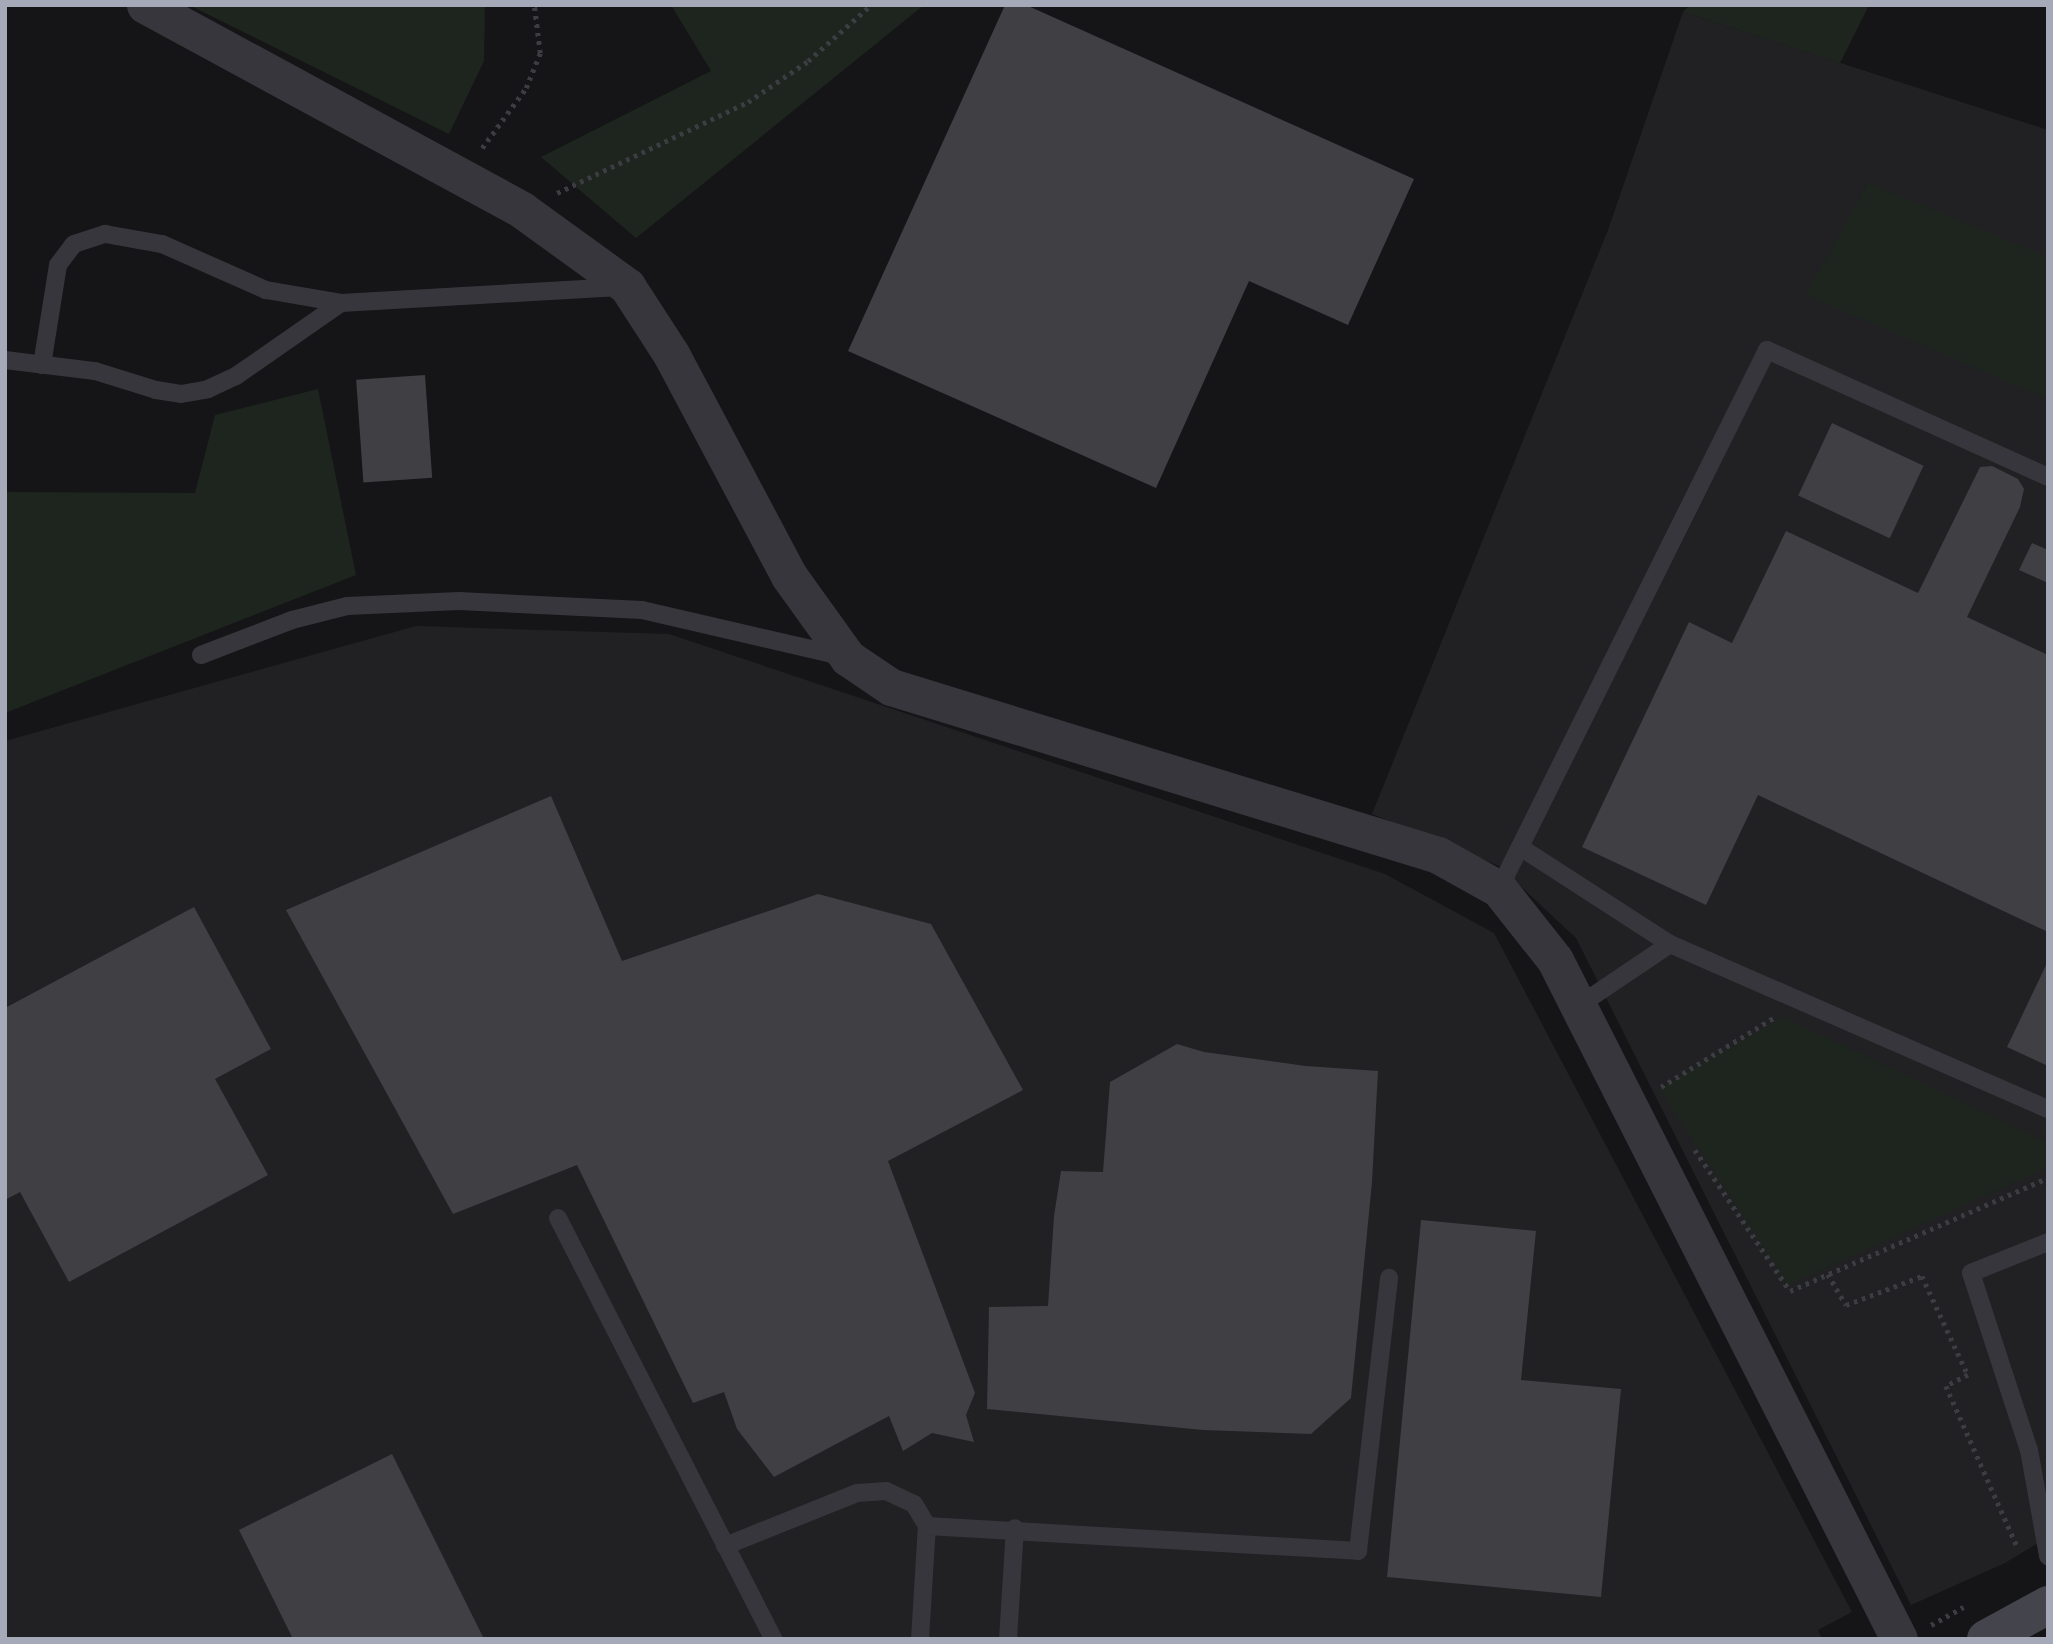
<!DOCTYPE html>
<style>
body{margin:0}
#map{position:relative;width:2053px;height:1644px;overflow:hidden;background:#151517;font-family:Overpass,sans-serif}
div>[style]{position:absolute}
.built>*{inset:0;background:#212124}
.green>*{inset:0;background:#1d251e}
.building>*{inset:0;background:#3f3f44;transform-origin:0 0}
.path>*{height:4.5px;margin-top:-2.25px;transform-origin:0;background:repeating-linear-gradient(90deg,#3c3d43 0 3.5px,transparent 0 8.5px)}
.lane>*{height:18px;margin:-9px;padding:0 9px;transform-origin:9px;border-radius:9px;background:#36363c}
.street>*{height:37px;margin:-18.5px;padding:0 18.5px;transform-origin:18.5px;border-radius:18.5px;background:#36363c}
.secondary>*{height:38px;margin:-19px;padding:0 19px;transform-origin:19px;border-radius:19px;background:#44454c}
span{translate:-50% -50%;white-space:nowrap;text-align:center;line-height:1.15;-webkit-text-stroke:6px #101012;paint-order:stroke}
.frame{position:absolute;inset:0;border:7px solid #a6aab8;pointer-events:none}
</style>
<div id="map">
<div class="built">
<i style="clip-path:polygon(1683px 12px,2048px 130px,2048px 1537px,2005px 1563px,1911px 1605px,1576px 938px,1499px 866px,1372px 814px,1608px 230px)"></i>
<i style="clip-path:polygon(416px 626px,669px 634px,1385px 874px,1494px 933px,1852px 1612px,1818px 1630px,1822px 1639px,5px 1639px,5px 741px)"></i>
</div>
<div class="green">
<i style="clip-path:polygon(189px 5px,485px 5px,484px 61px,449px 134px)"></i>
<i style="clip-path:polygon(671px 5px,924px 5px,636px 238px,541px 157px,711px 71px)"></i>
<i style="clip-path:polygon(1690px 5px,1869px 5px,1840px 63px,1683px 12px)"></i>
<i style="clip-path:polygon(1868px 183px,2048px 257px,2048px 399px,1806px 295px)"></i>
<i style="clip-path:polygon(318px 389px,356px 575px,5px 713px,5px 492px,195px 493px,215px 415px)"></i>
<i style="clip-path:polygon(1783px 1017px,2048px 1143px,2048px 1167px,1788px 1285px,1659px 1088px)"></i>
</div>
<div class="building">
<i style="clip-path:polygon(1005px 5px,1026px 5px,1414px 179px,1348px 325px,1249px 281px,1156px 488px,848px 351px)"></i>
<i style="left:425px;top:375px;width:103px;height:69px;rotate:86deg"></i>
<i style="left:1832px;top:423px;width:101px;height:80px;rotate:25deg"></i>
<i style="clip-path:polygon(1992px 466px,2018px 479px,2024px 489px,2020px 507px,1967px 617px,2048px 655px,2048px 932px,1758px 795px,1706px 905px,1582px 847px,1689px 622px,1732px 643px,1786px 531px,1918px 593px,1980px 467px)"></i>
<i style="clip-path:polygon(2032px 543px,2048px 550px,2048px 583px,2019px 570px)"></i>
<i style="clip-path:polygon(551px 796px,622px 961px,818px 894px,931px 924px,1023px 1090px,888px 1161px,975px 1393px,966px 1415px,974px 1442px,932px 1433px,903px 1451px,889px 1416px,774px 1477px,737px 1429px,724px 1392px,693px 1403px,577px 1165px,453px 1214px,286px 910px)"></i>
<i style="clip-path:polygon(194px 907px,271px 1049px,215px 1079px,268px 1175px,69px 1282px,20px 1192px,5px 1200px,5px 1008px)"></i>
<i style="clip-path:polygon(2048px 961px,2048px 1066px,2007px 1047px)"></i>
<i style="clip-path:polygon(1177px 1044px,1204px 1052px,1306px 1066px,1378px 1071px,1372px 1182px,1351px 1398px,1311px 1434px,1203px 1430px,987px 1409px,989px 1307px,1048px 1306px,1054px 1216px,1061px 1171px,1103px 1172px,1110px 1082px)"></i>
<i style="clip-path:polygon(1421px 1220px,1536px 1231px,1521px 1380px,1621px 1389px,1601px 1597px,1387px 1577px)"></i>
<i style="clip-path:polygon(392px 1454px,484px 1639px,293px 1639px,239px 1530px)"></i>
</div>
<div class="path">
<i style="left:482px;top:148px;width:74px;rotate:-53.7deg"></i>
<i style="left:526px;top:88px;width:38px;rotate:-68deg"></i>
<i style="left:540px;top:53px;width:48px;rotate:-97.1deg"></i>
<i style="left:557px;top:193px;width:212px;rotate:-25.5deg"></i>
<i style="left:748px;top:102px;width:73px;rotate:-34.3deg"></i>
<i style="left:808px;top:61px;width:84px;rotate:-41.6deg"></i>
<i style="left:1661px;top:1087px;width:132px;rotate:-31.6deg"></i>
<i style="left:1695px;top:1150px;width:170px;rotate:56deg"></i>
<i style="left:1790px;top:1291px;width:282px;rotate:-23.7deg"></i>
<i style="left:1828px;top:1274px;width:36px;rotate:60deg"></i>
<i style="left:1846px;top:1305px;width:81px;rotate:-20.9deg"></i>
<i style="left:1922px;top:1276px;width:109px;rotate:65.1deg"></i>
<i style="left:1968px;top:1375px;width:25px;rotate:153deg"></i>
<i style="left:1946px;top:1386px;width:175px;rotate:66.1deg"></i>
<i style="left:1931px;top:1625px;width:37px;rotate:-29deg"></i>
</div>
<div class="lane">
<i style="left:5px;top:360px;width:91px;rotate:7deg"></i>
<i style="left:95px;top:371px;width:64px;rotate:17.3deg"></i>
<i style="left:156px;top:390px;width:25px;rotate:9deg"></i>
<i style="left:181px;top:394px;width:27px;rotate:-10deg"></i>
<i style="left:208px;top:389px;width:31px;rotate:-25deg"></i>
<i style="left:236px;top:376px;width:128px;rotate:-34.8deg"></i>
<i style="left:42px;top:365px;width:101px;rotate:-80.9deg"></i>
<i style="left:58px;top:265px;width:26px;rotate:-53deg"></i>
<i style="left:74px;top:244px;width:33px;rotate:-18deg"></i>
<i style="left:105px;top:234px;width:58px;rotate:10deg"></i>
<i style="left:162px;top:244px;width:114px;rotate:23.9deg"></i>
<i style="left:266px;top:290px;width:76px;rotate:9.8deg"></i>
<i style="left:341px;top:303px;width:279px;rotate:-3.3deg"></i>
<i style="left:201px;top:655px;width:97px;rotate:-21deg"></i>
<i style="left:292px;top:620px;width:57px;rotate:-14.3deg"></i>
<i style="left:347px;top:606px;width:112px;rotate:-2.6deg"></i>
<i style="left:459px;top:601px;width:183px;rotate:2.8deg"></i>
<i style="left:642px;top:610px;width:204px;rotate:13deg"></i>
<i style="left:1520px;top:847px;width:179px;rotate:32.9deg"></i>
<i style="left:1670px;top:944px;width:412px;rotate:23.6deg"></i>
<i style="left:1499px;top:889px;width:602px;rotate:-63.56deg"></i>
<i style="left:1767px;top:350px;width:308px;rotate:24.3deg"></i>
<i style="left:1578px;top:1006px;width:111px;rotate:-34deg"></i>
<i style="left:558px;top:1218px;width:473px;rotate:62.9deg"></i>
<i style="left:2048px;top:1242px;width:83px;rotate:158.1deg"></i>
<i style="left:1971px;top:1273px;width:186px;rotate:71.9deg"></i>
<i style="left:2029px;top:1450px;width:108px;rotate:79.8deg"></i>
<i style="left:725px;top:1546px;width:142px;rotate:-21.9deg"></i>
<i style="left:857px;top:1493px;width:29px;rotate:-4deg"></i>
<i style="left:886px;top:1491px;width:31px;rotate:25deg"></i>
<i style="left:914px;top:1504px;width:26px;rotate:59deg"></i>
<i style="left:920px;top:1639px;width:113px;rotate:-86.5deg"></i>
<i style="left:927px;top:1526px;width:432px;rotate:3.3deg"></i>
<i style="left:1358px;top:1551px;width:275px;rotate:-83.5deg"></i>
<i style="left:1008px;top:1639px;width:111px;rotate:-86.4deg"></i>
</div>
<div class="street">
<i style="left:145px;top:5px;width:429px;rotate:28.5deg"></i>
<i style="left:522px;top:210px;width:130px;rotate:35.9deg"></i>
<i style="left:627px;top:286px;width:81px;rotate:57.1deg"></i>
<i style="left:671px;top:354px;width:251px;rotate:62deg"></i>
<i style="left:789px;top:576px;width:101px;rotate:54.3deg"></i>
<i style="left:848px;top:658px;width:52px;rotate:34deg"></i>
<i style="left:891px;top:687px;width:572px;rotate:17.07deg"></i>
<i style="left:1438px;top:855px;width:70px;rotate:29.1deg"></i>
<i style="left:1499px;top:889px;width:90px;rotate:51.7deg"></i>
<i style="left:1555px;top:960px;width:761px;rotate:63.13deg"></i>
</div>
<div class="secondary">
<i style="left:1986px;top:1639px;width:71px;rotate:-28.7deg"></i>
</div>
<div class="frame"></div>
</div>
